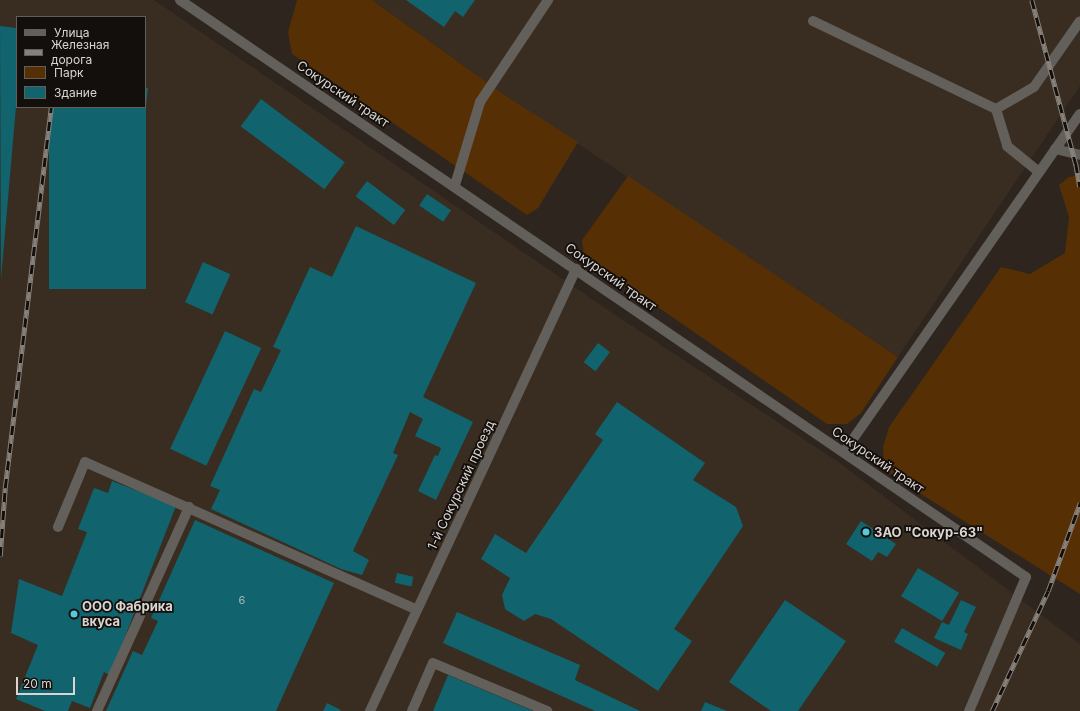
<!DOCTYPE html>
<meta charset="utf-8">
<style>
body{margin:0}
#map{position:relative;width:1080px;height:711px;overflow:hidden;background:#2d251e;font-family:Inter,sans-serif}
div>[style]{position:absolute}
.built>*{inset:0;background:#392c20}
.green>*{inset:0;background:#572f05}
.building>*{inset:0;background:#11636d;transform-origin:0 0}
.minor>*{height:10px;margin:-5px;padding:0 5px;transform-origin:5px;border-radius:5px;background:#635f5b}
.rail>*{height:4.5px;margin-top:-2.25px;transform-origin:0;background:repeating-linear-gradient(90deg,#130f0c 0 9px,#87817b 0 18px);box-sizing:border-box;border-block:1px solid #87817b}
.dots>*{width:11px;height:11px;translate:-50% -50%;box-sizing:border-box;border:2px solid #130f0c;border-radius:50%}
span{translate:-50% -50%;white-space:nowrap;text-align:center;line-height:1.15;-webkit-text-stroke:3.5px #130f0c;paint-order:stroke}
.number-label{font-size:11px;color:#a8b8b7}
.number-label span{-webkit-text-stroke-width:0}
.street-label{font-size:13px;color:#dad5d0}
.poi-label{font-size:13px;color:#dad5d0;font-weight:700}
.left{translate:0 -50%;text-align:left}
.legend{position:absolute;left:16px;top:16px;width:130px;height:92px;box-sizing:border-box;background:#130f0c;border:1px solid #635e5a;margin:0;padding:5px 7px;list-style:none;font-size:12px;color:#dad5d0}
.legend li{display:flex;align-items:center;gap:8px;height:20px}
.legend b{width:20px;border:1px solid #635e5a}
.scale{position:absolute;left:16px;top:677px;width:59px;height:18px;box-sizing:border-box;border:2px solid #dad5d0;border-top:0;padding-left:5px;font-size:12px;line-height:14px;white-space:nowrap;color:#dad5d0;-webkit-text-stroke:3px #130f0c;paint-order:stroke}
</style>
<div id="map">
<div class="built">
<i style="clip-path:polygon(evenodd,0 0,154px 0,614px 314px,837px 461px,1080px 644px,1080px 711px,0 711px,0 0,17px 17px,145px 17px,145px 107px,17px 107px,17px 17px)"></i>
<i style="clip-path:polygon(372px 0,1080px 0,1080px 86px,898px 357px,506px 96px)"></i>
</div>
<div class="green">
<i style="clip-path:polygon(297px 0,372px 0,506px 96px,578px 142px,538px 208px,527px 215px,292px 54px,288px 32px)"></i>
<i style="clip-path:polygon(1080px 175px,1080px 594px,894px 477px,884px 466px,883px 447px,889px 427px,1001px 267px,1030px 274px,1065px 253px,1069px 217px,1059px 185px,1069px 177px)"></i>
<i style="clip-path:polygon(628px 176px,898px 357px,861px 413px,847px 424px,827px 424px,584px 256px,582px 240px)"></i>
</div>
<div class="building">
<i style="clip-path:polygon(406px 0,475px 0,463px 17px,455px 11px,444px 27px)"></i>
<i style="clip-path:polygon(0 26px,17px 28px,17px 95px,1px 279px)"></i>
<i style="clip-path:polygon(145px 88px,148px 88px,146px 106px,145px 106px)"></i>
<i style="left:261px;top:99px;width:105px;height:34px;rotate:37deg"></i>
<i style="left:49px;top:107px;width:97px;height:182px"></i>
<i style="left:367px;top:181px;width:48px;height:19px;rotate:37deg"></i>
<i style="left:427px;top:194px;width:29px;height:14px;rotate:34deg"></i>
<i style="clip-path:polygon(356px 226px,476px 283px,423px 397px,473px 422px,436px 500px,418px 491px,435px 455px,438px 456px,441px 448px,415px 436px,423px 419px,410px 412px,393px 453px,398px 455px,353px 551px,369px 560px,362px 575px,341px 569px,211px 509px,220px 490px,210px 486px,254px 389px,261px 392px,281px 350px,273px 347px,310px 267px,332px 277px)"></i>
<i style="left:203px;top:262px;width:30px;height:44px;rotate:24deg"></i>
<i style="left:225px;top:331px;width:40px;height:130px;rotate:25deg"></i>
<i style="left:598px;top:343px;width:15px;height:24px;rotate:37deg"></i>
<i style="clip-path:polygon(617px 402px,705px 463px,693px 480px,736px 507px,743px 526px,674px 629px,692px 641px,658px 691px,551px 619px,535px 614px,524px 621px,505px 609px,502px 595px,510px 578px,481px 559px,495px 534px,526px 553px,603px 440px,595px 434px)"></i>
<i style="clip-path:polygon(112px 481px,176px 506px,110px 675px,104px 672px,90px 708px,72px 701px,68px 711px,45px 711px,16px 699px,38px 645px,11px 633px,19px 579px,62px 596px,87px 532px,78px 529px,94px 488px,108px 493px)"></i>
<i style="clip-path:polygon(195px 520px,334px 583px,276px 711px,106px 711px,133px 651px,142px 655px,158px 621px,151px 618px)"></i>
<i style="clip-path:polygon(861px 521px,896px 544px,887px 557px,878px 552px,872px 561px,846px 544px)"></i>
<i style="left:918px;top:568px;width:48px;height:33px;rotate:31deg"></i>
<i style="left:397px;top:573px;width:17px;height:10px;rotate:13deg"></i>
<i style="clip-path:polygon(785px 600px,846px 641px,798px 711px,771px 711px,729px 682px)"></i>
<i style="clip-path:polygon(961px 600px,976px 607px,964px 632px,968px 634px,961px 650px,934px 638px,942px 622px,949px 625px)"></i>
<i style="clip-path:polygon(457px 612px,580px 665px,575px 680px,640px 711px,595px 711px,443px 643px)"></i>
<i style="left:902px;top:628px;width:50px;height:16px;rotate:30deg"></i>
<i style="clip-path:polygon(448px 675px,533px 711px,433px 711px)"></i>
<i style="clip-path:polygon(705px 702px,727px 711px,701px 711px)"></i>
<i style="clip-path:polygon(327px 703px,341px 710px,340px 711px,323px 711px)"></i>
</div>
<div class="minor">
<i style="left:180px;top:0;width:1024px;rotate:34.3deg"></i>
<i style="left:1026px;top:577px;width:146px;rotate:113deg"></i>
<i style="left:813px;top:21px;width:203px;rotate:25.7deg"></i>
<i style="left:996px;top:109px;width:39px;rotate:73deg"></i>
<i style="left:1007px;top:146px;width:41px;rotate:39.1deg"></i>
<i style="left:996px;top:109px;width:44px;rotate:-30.1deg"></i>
<i style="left:1034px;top:87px;width:80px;rotate:-55.1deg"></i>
<i style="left:1055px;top:149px;width:26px;rotate:13deg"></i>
<i style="left:455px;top:185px;width:87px;rotate:-73.2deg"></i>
<i style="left:480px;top:102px;width:123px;rotate:-56.3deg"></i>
<i style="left:844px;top:452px;width:412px;rotate:-55.1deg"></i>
<i style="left:58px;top:527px;width:70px;rotate:-67.4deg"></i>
<i style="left:85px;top:462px;width:363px;rotate:24deg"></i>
<i style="left:97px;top:711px;width:224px;rotate:-65.7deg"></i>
<i style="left:370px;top:711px;width:488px;rotate:-65deg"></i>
<i style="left:412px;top:711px;width:52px;rotate:-66.4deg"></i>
<i style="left:433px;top:663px;width:124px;rotate:22.8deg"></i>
</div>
<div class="rail">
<i style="left:1032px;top:0;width:170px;rotate:75deg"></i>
<i style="left:1076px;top:164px;width:23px;rotate:80deg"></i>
<i style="left:0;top:556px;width:68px;rotate:-85.8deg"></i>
<i style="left:5px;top:488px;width:384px;rotate:-83.1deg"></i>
<i style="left:992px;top:711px;width:132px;rotate:-65deg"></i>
<i style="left:1048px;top:591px;width:94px;rotate:-70deg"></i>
</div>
<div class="dots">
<i style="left:866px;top:532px;background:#53cbdb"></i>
<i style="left:74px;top:614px;background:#53cbdb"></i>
</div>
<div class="number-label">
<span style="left:242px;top:600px">6</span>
</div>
<div class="street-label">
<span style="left:343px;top:94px;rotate:34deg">Сокурский тракт</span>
<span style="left:611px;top:277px;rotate:35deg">Сокурский тракт</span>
<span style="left:878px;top:460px;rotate:34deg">Сокурский тракт</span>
<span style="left:461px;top:485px;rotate:-65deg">1-й Сокурский проезд</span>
</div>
<div class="poi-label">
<span class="left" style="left:874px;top:532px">ЗАО "Сокур-63"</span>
<span class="left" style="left:82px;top:614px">ООО Фабрика<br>вкуса</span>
</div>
<ul class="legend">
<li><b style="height:5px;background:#635f5b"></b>Улица</li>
<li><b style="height:5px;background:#87817b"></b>Железная дорога</li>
<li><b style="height:11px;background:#572f05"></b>Парк</li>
<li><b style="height:11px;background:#11636d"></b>Здание</li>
</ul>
<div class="scale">20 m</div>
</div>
